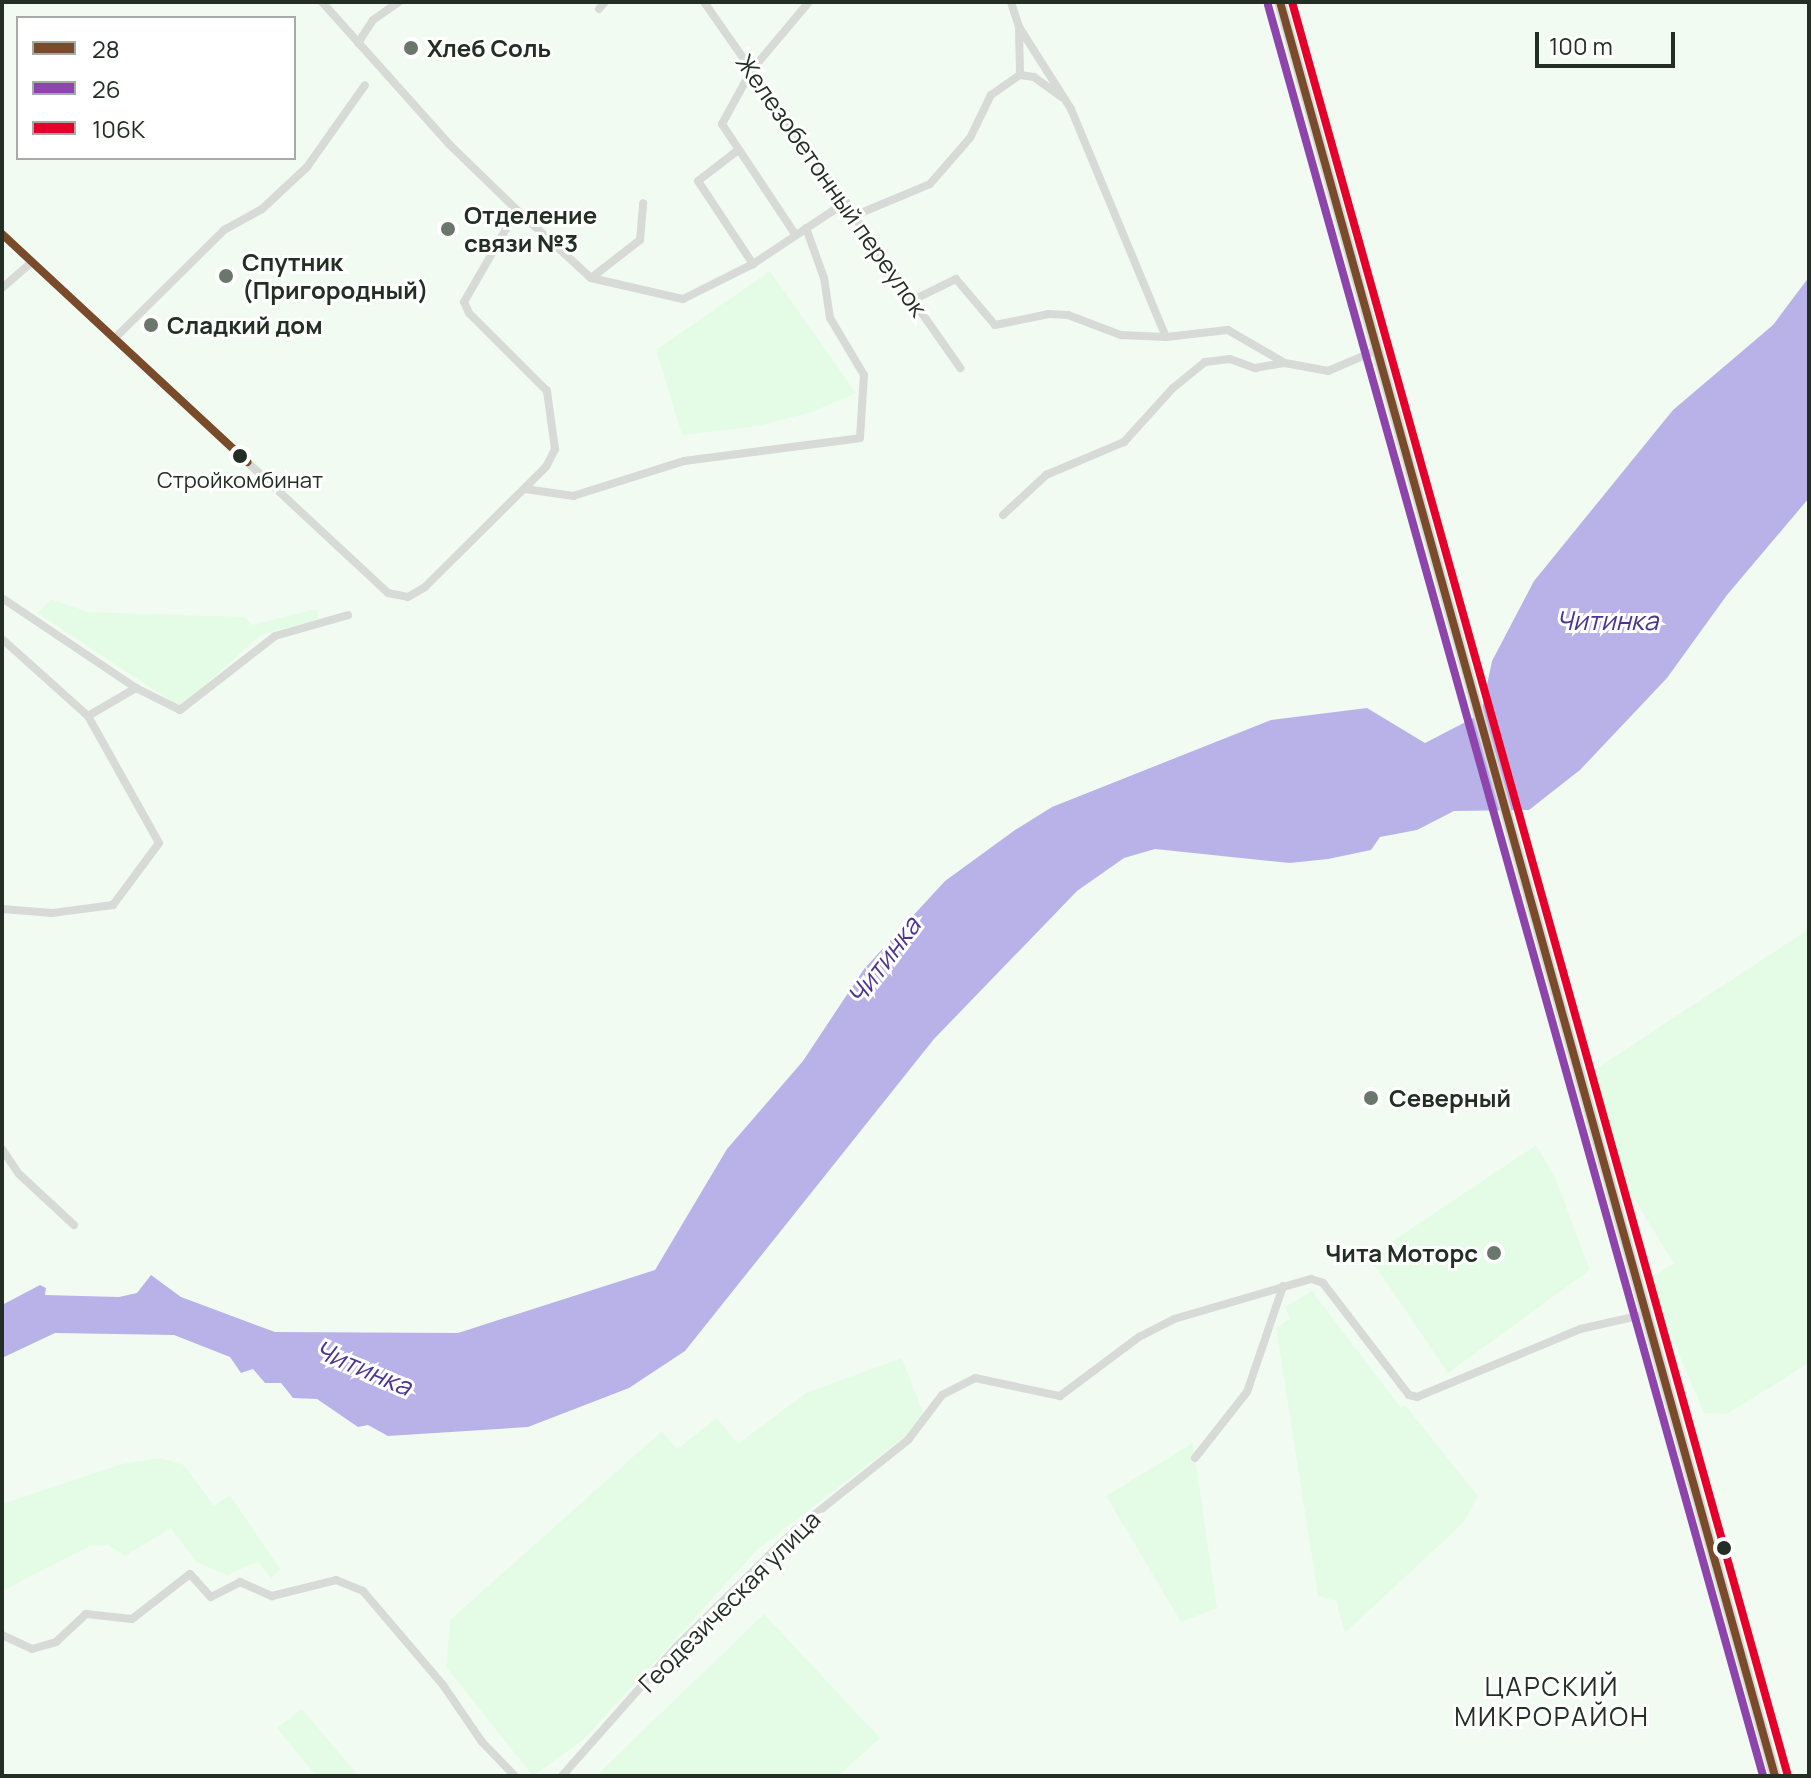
<!DOCTYPE html>
<meta charset="utf-8">
<style>
body{margin:0}
#map{position:relative;width:1811px;height:1778px;overflow:hidden;background:#f2fbf2;font-family:Manrope,sans-serif}
div>[style]{position:absolute}
.built>*{inset:0;background:#e4fce6}
.water>*{inset:0;background:#b9b2e8}
.minor>*{height:8px;margin:-4px;padding:0 4px;transform-origin:4px;border-radius:4px;background:#d7dad7}
.secondary>*{height:12px;margin:-6px;padding:0 6px;transform-origin:6px;border-radius:6px;background:#d7dad7}
.bus-1>*{height:8px;margin:-4px;padding:0 4px;transform-origin:4px;border-radius:4px;background:#7a4b2a}
.bus-2>*{height:8px;margin:-4px;padding:0 4px;transform-origin:4px;border-radius:4px;background:#8e44ad}
.bus-3>*{height:8px;margin:-4px;padding:0 4px;transform-origin:4px;border-radius:4px;background:#e4002b}
.dots>*{width:22px;height:22px;translate:-50% -50%;box-sizing:border-box;border:4px solid #fff;border-radius:50%}
span{translate:-50% -50%;white-space:nowrap;text-align:center;line-height:1.15;-webkit-text-stroke:6px #fff;paint-order:stroke}
.bus-label{font-size:22px;color:#232e24}
.poi-label{font-size:24px;color:#232e24;font-weight:700}
.left{translate:0 -50%;text-align:left}
.right{translate:-100% -50%;text-align:right}
.street-label{font-size:24px;color:#232e24}
.water-label{font-size:26px;color:#4d3391;font-style:italic}
.neighbourhood-label{font-size:26px;color:#232e24;letter-spacing:2px}
.frame{position:absolute;inset:0;border:4px solid #232e24;pointer-events:none}
.legend{position:absolute;left:16px;top:16px;width:280px;height:144px;box-sizing:border-box;background:#fff;border:2px solid #a7aba7;margin:0;padding:10px 14px;list-style:none;font-size:24px;color:#232e24}
.legend li{display:flex;align-items:center;gap:16px;height:40px}
.legend b{width:40px;border:2px solid #a7aba7}
.scale{position:absolute;left:1535px;top:32px;width:140px;height:36px;box-sizing:border-box;border:4px solid #232e24;border-top:0;padding-left:10px;font-size:24px;line-height:28px;white-space:nowrap;color:#232e24;-webkit-text-stroke:6px #fff;paint-order:stroke}
</style>
<div id="map">
<div class="built">
<i style="clip-path:polygon(770px 271px,856px 393px,812px 412px,758px 426px,682px 435px,656px 350px)"></i>
<i style="clip-path:polygon(51px 599px,88px 612px,245px 617px,252px 625px,316px 609px,319px 619px,261px 635px,180px 707px,37px 613px)"></i>
<i style="clip-path:polygon(1809px 929px,1809px 1363px,1727px 1414px,1704px 1413px,1647px 1279px,1674px 1264px,1614px 1166px,1591px 1072px)"></i>
<i style="clip-path:polygon(1536px 1145px,1554px 1175px,1590px 1270px,1448px 1373px,1369px 1257px)"></i>
<i style="clip-path:polygon(1312px 1291px,1401px 1408px,1405px 1405px,1478px 1496px,1464px 1522px,1345px 1633px,1336px 1601px,1318px 1596px,1276px 1328px,1290px 1319px,1285px 1307px)"></i>
<i style="clip-path:polygon(902px 1358px,926px 1420px,757px 1550px,584px 1739px,533px 1776px,446px 1667px,450px 1620px,662px 1431px,677px 1449px,717px 1418px,738px 1444px,806px 1393px)"></i>
<i style="clip-path:polygon(1193px 1443px,1217px 1608px,1181px 1622px,1106px 1496px)"></i>
<i style="clip-path:polygon(160px 1458px,184px 1465px,214px 1506px,230px 1495px,280px 1569px,271px 1578px,258px 1562px,227px 1575px,196px 1562px,171px 1528px,125px 1556px,108px 1545px,90px 1546px,2px 1591px,2px 1504px,122px 1464px)"></i>
<i style="clip-path:polygon(764px 1614px,880px 1738px,838px 1776px,602px 1776px,599px 1773px,610px 1762px)"></i>
<i style="clip-path:polygon(302px 1709px,352px 1768px,358px 1776px,316px 1776px,277px 1728px)"></i>
</div>
<div class="water">
<i style="clip-path:polygon(1809px 277px,1809px 498px,1727px 595px,1667px 678px,1580px 770px,1529px 810px,1454px 811px,1417px 830px,1380px 837px,1371px 850px,1328px 859px,1290px 863px,1155px 849px,1124px 858px,1077px 891px,934px 1039px,685px 1351px,629px 1388px,528px 1427px,388px 1436px,368px 1425px,358px 1427px,317px 1399px,293px 1398px,281px 1383px,265px 1383px,253px 1369px,241px 1373px,230px 1357px,174px 1335px,55px 1333px,2px 1358px,2px 1305px,40px 1285px,46px 1288px,45px 1295px,119px 1297px,137px 1293px,151px 1275px,181px 1297px,275px 1332px,458px 1333px,655px 1270px,727px 1149px,803px 1061px,864px 969px,945px 881px,1015px 830px,1052px 807px,1271px 720px,1367px 708px,1425px 743px,1481px 714px,1492px 661px,1534px 581px,1673px 410px,1773px 325px)"></i>
</div>
<div class="minor">
<i style="left:704px;top:2px;width:447px;rotate:55deg"></i>
<i style="left:599px;top:9px;width:9px;rotate:-49deg"></i>
<i style="left:1019px;top:27px;width:97px;rotate:57.6deg"></i>
<i style="left:1071px;top:109px;width:247px;rotate:67.4deg"></i>
<i style="left:358px;top:43px;width:27px;rotate:-57deg"></i>
<i style="left:373px;top:20px;width:32px;rotate:-35deg"></i>
<i style="left:1020px;top:75px;width:14px;rotate:8deg"></i>
<i style="left:1034px;top:77px;width:34px;rotate:36deg"></i>
<i style="left:737px;top:151px;width:49px;rotate:142.4deg"></i>
<i style="left:698px;top:181px;width:100px;rotate:56.5deg"></i>
<i style="left:517px;top:210px;width:100px;rotate:42.6deg"></i>
<i style="left:591px;top:278px;width:94px;rotate:12.9deg"></i>
<i style="left:683px;top:299px;width:78px;rotate:-26.6deg"></i>
<i style="left:753px;top:264px;width:112px;rotate:-33.7deg"></i>
<i style="left:856px;top:215px;width:80px;rotate:-22.7deg"></i>
<i style="left:930px;top:184px;width:61px;rotate:-49deg"></i>
<i style="left:970px;top:138px;width:48px;rotate:-64deg"></i>
<i style="left:991px;top:95px;width:35px;rotate:-35deg"></i>
<i style="left:1020px;top:75px;width:48px;rotate:-91.2deg"></i>
<i style="left:1019px;top:27px;width:26px;rotate:-108deg"></i>
<i style="left:2px;top:234px;width:527px;rotate:42.92deg"></i>
<i style="left:388px;top:593px;width:20px;rotate:11deg"></i>
<i style="left:408px;top:597px;width:20px;rotate:-30deg"></i>
<i style="left:425px;top:587px;width:170px;rotate:-44.8deg"></i>
<i style="left:546px;top:467px;width:20px;rotate:-63deg"></i>
<i style="left:555px;top:449px;width:59px;rotate:-97.9deg"></i>
<i style="left:547px;top:391px;width:110px;rotate:-135deg"></i>
<i style="left:469px;top:313px;width:12px;rotate:-114deg"></i>
<i style="left:464px;top:302px;width:106px;rotate:-60.1deg"></i>
<i style="left:517px;top:210px;width:95px;rotate:-135.9deg"></i>
<i style="left:449px;top:144px;width:191px;rotate:-131.8deg"></i>
<i style="left:795px;top:234px;width:132px;rotate:-123.6deg"></i>
<i style="left:722px;top:124px;width:60px;rotate:-61.3deg"></i>
<i style="left:751px;top:71px;width:90px;rotate:-50deg"></i>
<i style="left:591px;top:278px;width:62px;rotate:-37.8deg"></i>
<i style="left:640px;top:240px;width:37px;rotate:-85deg"></i>
<i style="left:2px;top:288px;width:40px;rotate:-41deg"></i>
<i style="left:913px;top:300px;width:48px;rotate:-26deg"></i>
<i style="left:956px;top:279px;width:60px;rotate:49.7deg"></i>
<i style="left:995px;top:325px;width:55px;rotate:-11.5deg"></i>
<i style="left:1049px;top:314px;width:19px;rotate:3deg"></i>
<i style="left:1068px;top:315px;width:57px;rotate:20.7deg"></i>
<i style="left:1121px;top:335px;width:45px;rotate:2.5deg"></i>
<i style="left:1166px;top:337px;width:62px;rotate:-6.4deg"></i>
<i style="left:1228px;top:330px;width:66px;rotate:30.1deg"></i>
<i style="left:1285px;top:363px;width:44px;rotate:10.5deg"></i>
<i style="left:1328px;top:371px;width:53px;rotate:-23.2deg"></i>
<i style="left:114px;top:339px;width:155px;rotate:-44.7deg"></i>
<i style="left:224px;top:230px;width:43px;rotate:-28.9deg"></i>
<i style="left:262px;top:209px;width:62px;rotate:-43deg"></i>
<i style="left:307px;top:167px;width:100px;rotate:-54.7deg"></i>
<i style="left:525px;top:489px;width:49px;rotate:8.3deg"></i>
<i style="left:573px;top:496px;width:116px;rotate:-17.5deg"></i>
<i style="left:684px;top:461px;width:177px;rotate:-7.4deg"></i>
<i style="left:860px;top:438px;width:63px;rotate:-86.4deg"></i>
<i style="left:864px;top:375px;width:66px;rotate:-120.8deg"></i>
<i style="left:830px;top:318px;width:40px;rotate:-98.5deg"></i>
<i style="left:824px;top:278px;width:53px;rotate:-109.8deg"></i>
<i style="left:1003px;top:515px;width:59px;rotate:-42.9deg"></i>
<i style="left:1046px;top:475px;width:85px;rotate:-22.9deg"></i>
<i style="left:1124px;top:442px;width:73px;rotate:-47.8deg"></i>
<i style="left:1173px;top:388px;width:41px;rotate:-39.1deg"></i>
<i style="left:1205px;top:362px;width:25px;rotate:-7deg"></i>
<i style="left:1230px;top:359px;width:27px;rotate:20deg"></i>
<i style="left:1255px;top:368px;width:29px;rotate:-10deg"></i>
<i style="left:2px;top:598px;width:161px;rotate:33.9deg"></i>
<i style="left:136px;top:688px;width:49px;rotate:26.6deg"></i>
<i style="left:180px;top:710px;width:120px;rotate:-37.9deg"></i>
<i style="left:275px;top:636px;width:76px;rotate:-16deg"></i>
<i style="left:2px;top:639px;width:115px;rotate:41.8deg"></i>
<i style="left:88px;top:716px;width:145px;rotate:60.8deg"></i>
<i style="left:159px;top:843px;width:77px;rotate:126.6deg"></i>
<i style="left:113px;top:905px;width:62px;rotate:172.5deg"></i>
<i style="left:52px;top:913px;width:50px;rotate:-175.4deg"></i>
<i style="left:88px;top:716px;width:56px;rotate:-30.3deg"></i>
<i style="left:2px;top:1149px;width:30px;rotate:56deg"></i>
<i style="left:19px;top:1174px;width:75px;rotate:42.8deg"></i>
<i style="left:1195px;top:1458px;width:84px;rotate:-51.8deg"></i>
<i style="left:1247px;top:1392px;width:112px;rotate:-71.2deg"></i>
<i style="left:2px;top:1635px;width:33px;rotate:25deg"></i>
<i style="left:32px;top:1649px;width:25px;rotate:-16deg"></i>
<i style="left:56px;top:1642px;width:41px;rotate:-43deg"></i>
<i style="left:86px;top:1614px;width:46px;rotate:6.2deg"></i>
<i style="left:132px;top:1619px;width:73px;rotate:-37.8deg"></i>
<i style="left:190px;top:1574px;width:31px;rotate:48deg"></i>
<i style="left:211px;top:1597px;width:33px;rotate:-27deg"></i>
<i style="left:240px;top:1582px;width:35px;rotate:24deg"></i>
<i style="left:272px;top:1596px;width:66px;rotate:-14deg"></i>
<i style="left:336px;top:1580px;width:29px;rotate:22deg"></i>
<i style="left:363px;top:1591px;width:123px;rotate:49.6deg"></i>
<i style="left:443px;top:1685px;width:69px;rotate:55.6deg"></i>
<i style="left:482px;top:1742px;width:47px;rotate:45.9deg"></i>
<i style="left:562px;top:1776px;width:175px;rotate:-48.5deg"></i>
<i style="left:678px;top:1645px;width:163px;rotate:-44.5deg"></i>
<i style="left:794px;top:1531px;width:146px;rotate:-38.6deg"></i>
<i style="left:908px;top:1440px;width:56px;rotate:-52.9deg"></i>
<i style="left:942px;top:1395px;width:37px;rotate:-27deg"></i>
<i style="left:975px;top:1378px;width:87px;rotate:12deg"></i>
<i style="left:1060px;top:1396px;width:99px;rotate:-36.8deg"></i>
<i style="left:1139px;top:1337px;width:39px;rotate:-27deg"></i>
<i style="left:1174px;top:1319px;width:143px;rotate:-16.3deg"></i>
<i style="left:1311px;top:1279px;width:13px;rotate:18deg"></i>
<i style="left:1323px;top:1283px;width:141px;rotate:52.5deg"></i>
<i style="left:1409px;top:1395px;width:8px;rotate:14deg"></i>
<i style="left:1417px;top:1397px;width:177px;rotate:-22.6deg"></i>
<i style="left:1580px;top:1329px;width:69px;rotate:-12.6deg"></i>
</div>
<div class="secondary">
<i style="left:1280px;top:2px;width:1842px;rotate:74.41deg"></i>
</div>
<div class="bus-1">
<i style="left:1280px;top:2px;width:1842px;rotate:74.41deg"></i>
<i style="left:2px;top:234px;width:335px;rotate:42.9deg"></i>
</div>
<div class="bus-2">
<i style="left:1268px;top:5px;width:1839px;rotate:74.38deg"></i>
</div>
<div class="bus-3">
<i style="left:1292px;top:2px;width:1839px;rotate:74.38deg"></i>
</div>
<div class="dots">
<i style="left:411px;top:48px;background:#6b766c"></i>
<i style="left:448px;top:229px;background:#6b766c"></i>
<i style="left:226px;top:276px;background:#6b766c"></i>
<i style="left:151px;top:325px;background:#6b766c"></i>
<i style="left:240px;top:456px;background:#232e24"></i>
<i style="left:1371px;top:1098px;background:#6b766c"></i>
<i style="left:1494px;top:1253px;background:#6b766c"></i>
<i style="left:1724px;top:1548px;background:#232e24"></i>
</div>
<div class="bus-label">
<span style="left:240px;top:481px">Стройкомбинат</span>
</div>
<div class="poi-label">
<span class="left" style="left:427px;top:48px">Хлеб Соль</span>
<span class="left" style="left:464px;top:229px">Отделение<br>связи №3</span>
<span class="left" style="left:242px;top:276px">Спутник<br>(Пригородный)</span>
<span class="left" style="left:167px;top:325px">Сладкий дом</span>
<span class="left" style="left:1389px;top:1098px">Северный</span>
<span class="right" style="left:1478px;top:1253px">Чита Моторс</span>
</div>
<div class="street-label">
<span style="left:832px;top:185px;rotate:55deg">Железобетонный переулок</span>
<span style="left:729px;top:1601px;rotate:-45deg">Геодезическая улица</span>
</div>
<div class="water-label">
<span style="left:1607px;top:621px">Читинка</span>
<span style="left:884px;top:961px;rotate:-53deg">Читинка</span>
<span style="left:363px;top:1368px;rotate:23deg">Читинка</span>
</div>
<div class="neighbourhood-label">
<span style="left:1552px;top:1702px">ЦАРСКИЙ<br>МИКРОРАЙОН</span>
</div>
<div class="frame"></div>
<ul class="legend">
<li><b style="height:10px;background:#7a4b2a"></b>28</li>
<li><b style="height:10px;background:#8e44ad"></b>26</li>
<li><b style="height:10px;background:#e4002b"></b>106К</li>
</ul>
<div class="scale">100 m</div>
</div>
